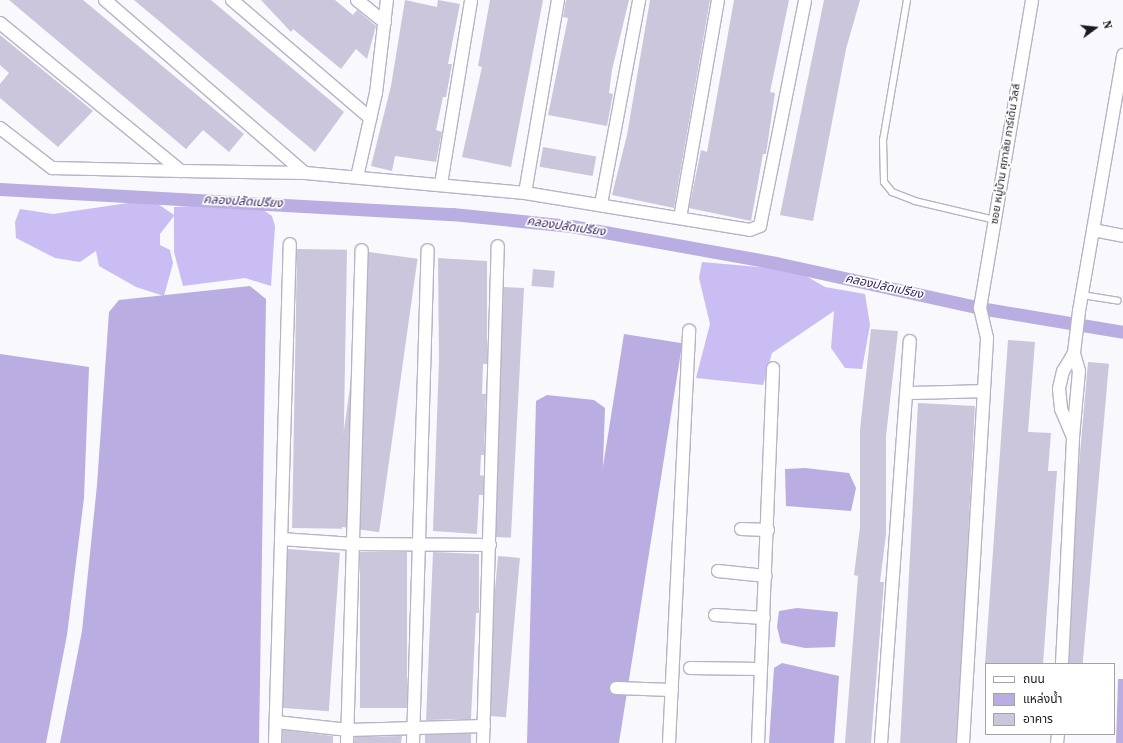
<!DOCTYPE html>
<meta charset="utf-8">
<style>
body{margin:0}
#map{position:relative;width:1123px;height:743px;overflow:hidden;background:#f9f8fd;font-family:"Source Serif 4","Noto Sans Thai",serif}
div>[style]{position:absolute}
.forest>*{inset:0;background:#cabdf3}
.water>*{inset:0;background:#baade1;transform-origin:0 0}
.canal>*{height:13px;margin:-6.5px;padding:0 6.5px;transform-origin:6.5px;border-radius:6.5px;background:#baade1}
.building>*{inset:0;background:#cbc6db;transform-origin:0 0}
.roads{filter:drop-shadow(1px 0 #b7b3c7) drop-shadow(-1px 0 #b7b3c7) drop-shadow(0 1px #b7b3c7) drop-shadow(0 -1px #b7b3c7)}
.lane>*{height:6px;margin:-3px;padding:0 3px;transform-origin:3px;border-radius:3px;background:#fff}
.street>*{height:12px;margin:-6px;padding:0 6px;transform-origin:6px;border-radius:6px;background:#fff}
span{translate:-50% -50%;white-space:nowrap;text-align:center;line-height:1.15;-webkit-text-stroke:3.5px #fff;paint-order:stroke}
.street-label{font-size:11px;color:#1a1920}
.water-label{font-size:12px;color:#36215f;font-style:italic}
.legend{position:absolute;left:985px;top:663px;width:130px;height:72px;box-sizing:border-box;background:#fff;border:1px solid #a3a3a6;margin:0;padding:5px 7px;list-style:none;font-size:12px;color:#1a1920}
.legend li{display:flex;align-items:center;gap:8px;height:20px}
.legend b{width:20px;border:1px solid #a3a3a6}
.north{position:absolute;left:1075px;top:8px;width:40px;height:40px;-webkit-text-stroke:3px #fff;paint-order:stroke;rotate:75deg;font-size:11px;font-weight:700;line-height:16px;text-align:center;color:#1a1920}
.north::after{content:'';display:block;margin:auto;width:14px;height:18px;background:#1a1920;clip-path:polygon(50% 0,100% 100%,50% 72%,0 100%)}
</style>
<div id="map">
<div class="forest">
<i style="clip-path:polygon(135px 202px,158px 204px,174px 215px,174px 207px,232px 204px,262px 209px,272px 216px,275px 226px,271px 286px,245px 278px,183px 286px,174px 252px,174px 216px,160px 234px,160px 245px,170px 250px,173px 263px,164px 296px,136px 287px,99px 266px,96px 251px,80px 262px,55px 258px,16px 238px,15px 222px,20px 209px,53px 214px)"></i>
<i style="clip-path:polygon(702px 262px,770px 268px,789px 266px,825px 287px,865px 294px,870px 325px,862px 369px,845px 368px,831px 348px,834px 311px,772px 353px,763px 385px,696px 378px,710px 324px,699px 278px)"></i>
</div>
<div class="water">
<i style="clip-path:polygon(250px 286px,266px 299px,259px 743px,60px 743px,82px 631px,97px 485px,109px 312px,119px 300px)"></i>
<i style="left:624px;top:334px;width:59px;height:409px;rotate:9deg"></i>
<i style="clip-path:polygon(0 354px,89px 367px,84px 498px,67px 635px,46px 743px,0 743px)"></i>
<i style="clip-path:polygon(547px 395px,594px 400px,605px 408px,593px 743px,527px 743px,536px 401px)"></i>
<i style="clip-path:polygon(805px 468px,849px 473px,856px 488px,851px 511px,786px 506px,785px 469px)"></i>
<i style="clip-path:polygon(797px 608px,838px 612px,835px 647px,805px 648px,781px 643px,777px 627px,779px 611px)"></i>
<i style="clip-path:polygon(782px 663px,839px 676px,834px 743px,769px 743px,774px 668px)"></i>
<i style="clip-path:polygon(1118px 679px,1123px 679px,1123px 743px,1116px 743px)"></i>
</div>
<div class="canal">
<i style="left:0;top:189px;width:453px;rotate:3.2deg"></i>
<i style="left:452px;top:214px;width:120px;rotate:5.8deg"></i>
<i style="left:571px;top:226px;width:208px;rotate:10.2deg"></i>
<i style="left:776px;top:263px;width:209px;rotate:12.4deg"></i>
<i style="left:980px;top:308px;width:145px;rotate:9.5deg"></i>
</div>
<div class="building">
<i style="clip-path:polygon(9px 0,83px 0,244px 134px,229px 152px,203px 130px,186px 149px)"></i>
<i style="clip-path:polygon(134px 0,211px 0,344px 112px,315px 152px)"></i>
<i style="clip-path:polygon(261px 0,335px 0,353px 15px,357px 10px,376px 26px,367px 59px,356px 49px,341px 69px,293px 29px,291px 32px)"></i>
<i style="clip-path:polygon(405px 0,437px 7px,438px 0,460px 4px,448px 64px,452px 64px,446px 97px,443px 97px,436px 130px,442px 132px,436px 162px,395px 156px,392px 171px,371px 166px,391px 86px)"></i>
<i style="clip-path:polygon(490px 0,543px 0,511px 167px,462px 157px,482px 67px,478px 66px)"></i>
<i style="clip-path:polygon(566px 0,629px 0,612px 70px,609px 93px,613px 94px,607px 126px,548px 115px,568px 18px,563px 17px)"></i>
<i style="clip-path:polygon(650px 0,710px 0,674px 208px,612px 195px,627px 135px)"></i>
<i style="clip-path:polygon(734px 0,789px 0,770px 92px,775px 93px,766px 154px,763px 154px,751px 221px,689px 208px,701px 150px,707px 152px)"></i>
<i style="clip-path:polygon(824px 0,860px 0,846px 49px,813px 221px,780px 215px)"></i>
<i style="clip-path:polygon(0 35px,93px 111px,58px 147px,0 98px,0 84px,9px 73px,0 65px)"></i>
<i style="left:543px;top:147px;width:54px;height:20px;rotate:10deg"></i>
<i style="left:297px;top:249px;width:50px;height:279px;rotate:1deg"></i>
<i style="left:369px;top:252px;width:49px;height:276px;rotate:8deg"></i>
<i style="clip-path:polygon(438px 258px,487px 261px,487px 364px,483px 364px,482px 394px,486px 394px,484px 455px,481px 455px,480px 475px,484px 476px,483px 495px,479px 495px,477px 534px,433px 531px,439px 360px)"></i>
<i style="left:533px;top:269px;width:22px;height:17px;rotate:5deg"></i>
<i style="left:504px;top:287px;width:20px;height:250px;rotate:3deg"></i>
<i style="clip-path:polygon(871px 329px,898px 331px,886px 436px,886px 534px,880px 582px,884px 582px,871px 743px,845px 743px,858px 576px,854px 575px,860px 527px,860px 430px)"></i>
<i style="clip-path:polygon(1008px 340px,1035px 342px,1028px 432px,1051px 433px,1048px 471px,1057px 471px,1043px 664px,985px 664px)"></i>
<i style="left:1088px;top:362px;width:21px;height:302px;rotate:5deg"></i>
<i style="left:918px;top:403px;width:57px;height:341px;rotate:3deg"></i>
<i style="left:288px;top:549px;width:52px;height:159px;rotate:4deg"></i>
<i style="left:360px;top:552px;width:47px;height:156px"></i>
<i style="clip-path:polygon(433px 552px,479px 554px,479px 613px,476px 613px,471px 719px,426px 720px)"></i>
<i style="left:498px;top:556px;width:22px;height:160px;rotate:5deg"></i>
<i style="clip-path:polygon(283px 730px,333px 736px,333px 743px,282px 743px)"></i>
<i style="left:471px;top:734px;width:9px;height:46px;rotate:90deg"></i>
<i style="clip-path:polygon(402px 736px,401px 743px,354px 743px,355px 737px)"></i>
</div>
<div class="roads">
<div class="lane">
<i style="left:907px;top:0;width:142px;rotate:99.7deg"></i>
<i style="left:883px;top:140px;width:42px;rotate:88.6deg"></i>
<i style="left:884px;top:182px;width:13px;rotate:51deg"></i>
<i style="left:892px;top:192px;width:25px;rotate:21deg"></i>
<i style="left:915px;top:201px;width:82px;rotate:13.4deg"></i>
<i style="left:1082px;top:295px;width:36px;rotate:9deg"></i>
</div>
<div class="street">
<i style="left:105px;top:0;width:264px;rotate:40.9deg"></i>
<i style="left:305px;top:173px;width:221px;rotate:5.2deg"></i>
<i style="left:525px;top:193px;width:228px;rotate:9.3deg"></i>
<i style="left:750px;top:230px;width:11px;rotate:-22deg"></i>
<i style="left:760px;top:226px;width:230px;rotate:-78.7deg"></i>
<i style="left:232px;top:0;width:182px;rotate:40.5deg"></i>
<i style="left:357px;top:0;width:36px;rotate:39deg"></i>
<i style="left:0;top:23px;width:234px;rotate:39.3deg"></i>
<i style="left:181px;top:171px;width:124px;rotate:0.9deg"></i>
<i style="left:0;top:128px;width:66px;rotate:37.6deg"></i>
<i style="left:52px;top:168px;width:129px;rotate:1.3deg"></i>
<i style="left:357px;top:177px;width:86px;rotate:-77.3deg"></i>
<i style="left:376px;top:93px;width:94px;rotate:-83.3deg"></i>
<i style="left:441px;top:184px;width:186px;rotate:-80.7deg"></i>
<i style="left:525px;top:193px;width:196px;rotate:-80.3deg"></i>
<i style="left:601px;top:204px;width:208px;rotate:-79.4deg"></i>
<i style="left:680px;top:218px;width:221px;rotate:-80.1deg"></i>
<i style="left:1093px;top:230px;width:31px;rotate:11deg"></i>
<i style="left:1074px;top:353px;width:21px;rotate:121deg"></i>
<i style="left:1063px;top:371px;width:18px;rotate:103deg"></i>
<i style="left:1059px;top:389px;width:20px;rotate:84deg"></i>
<i style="left:1061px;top:409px;width:30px;rotate:67deg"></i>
<i style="left:1073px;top:437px;width:66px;rotate:-84.8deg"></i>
<i style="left:1079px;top:371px;width:19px;rotate:-106deg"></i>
<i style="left:1074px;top:353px;width:42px;rotate:-83.2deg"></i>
<i style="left:1079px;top:311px;width:260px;rotate:-80.2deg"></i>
<i style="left:908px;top:393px;width:75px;rotate:-1.5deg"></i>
<i style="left:741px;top:529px;width:27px;rotate:2deg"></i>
<i style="left:281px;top:539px;width:73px;rotate:3.9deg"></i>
<i style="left:354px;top:544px;width:136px;rotate:0.4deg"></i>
<i style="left:718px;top:571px;width:48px;rotate:5.9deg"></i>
<i style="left:715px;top:615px;width:49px;rotate:3.5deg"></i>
<i style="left:1062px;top:664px;width:227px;rotate:-87.2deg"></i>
<i style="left:690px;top:668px;width:71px;rotate:0.8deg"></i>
<i style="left:616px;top:688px;width:56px;rotate:2deg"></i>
<i style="left:276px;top:722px;width:73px;rotate:6.3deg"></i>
<i style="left:349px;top:730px;width:135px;rotate:-1.7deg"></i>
<i style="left:275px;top:743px;width:499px;rotate:-88.3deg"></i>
<i style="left:347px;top:743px;width:493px;rotate:-88.3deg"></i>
<i style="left:413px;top:743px;width:493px;rotate:-88.3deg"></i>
<i style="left:483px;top:743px;width:497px;rotate:-88.3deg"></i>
<i style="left:669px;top:743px;width:413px;rotate:-87.2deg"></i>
<i style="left:758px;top:743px;width:375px;rotate:-87.7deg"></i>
<i style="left:881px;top:743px;width:403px;rotate:-85.9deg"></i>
<i style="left:963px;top:743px;width:406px;rotate:-86.6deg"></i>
<i style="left:987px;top:338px;width:31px;rotate:-103deg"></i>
<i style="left:980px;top:308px;width:312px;rotate:-80.4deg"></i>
<i style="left:1057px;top:743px;width:9px;rotate:-84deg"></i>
</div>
</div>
<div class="street-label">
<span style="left:1006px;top:154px;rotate:-81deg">ซอย หมู่บ้าน ศุภาลัย การ์เด้น วิลล์</span>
</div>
<div class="water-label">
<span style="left:243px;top:202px;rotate:3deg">คลองปลัดเปรียง</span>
<span style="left:566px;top:227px;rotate:8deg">คลองปลัดเปรียง</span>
<span style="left:884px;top:287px;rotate:12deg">คลองปลัดเปรียง</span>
</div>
<ul class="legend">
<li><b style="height:5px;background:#fff"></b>ถนน</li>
<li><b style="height:11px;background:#baade1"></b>แหล่งน้ำ</li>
<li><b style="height:11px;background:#cbc6db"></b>อาคาร</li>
</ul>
<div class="north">N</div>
</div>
